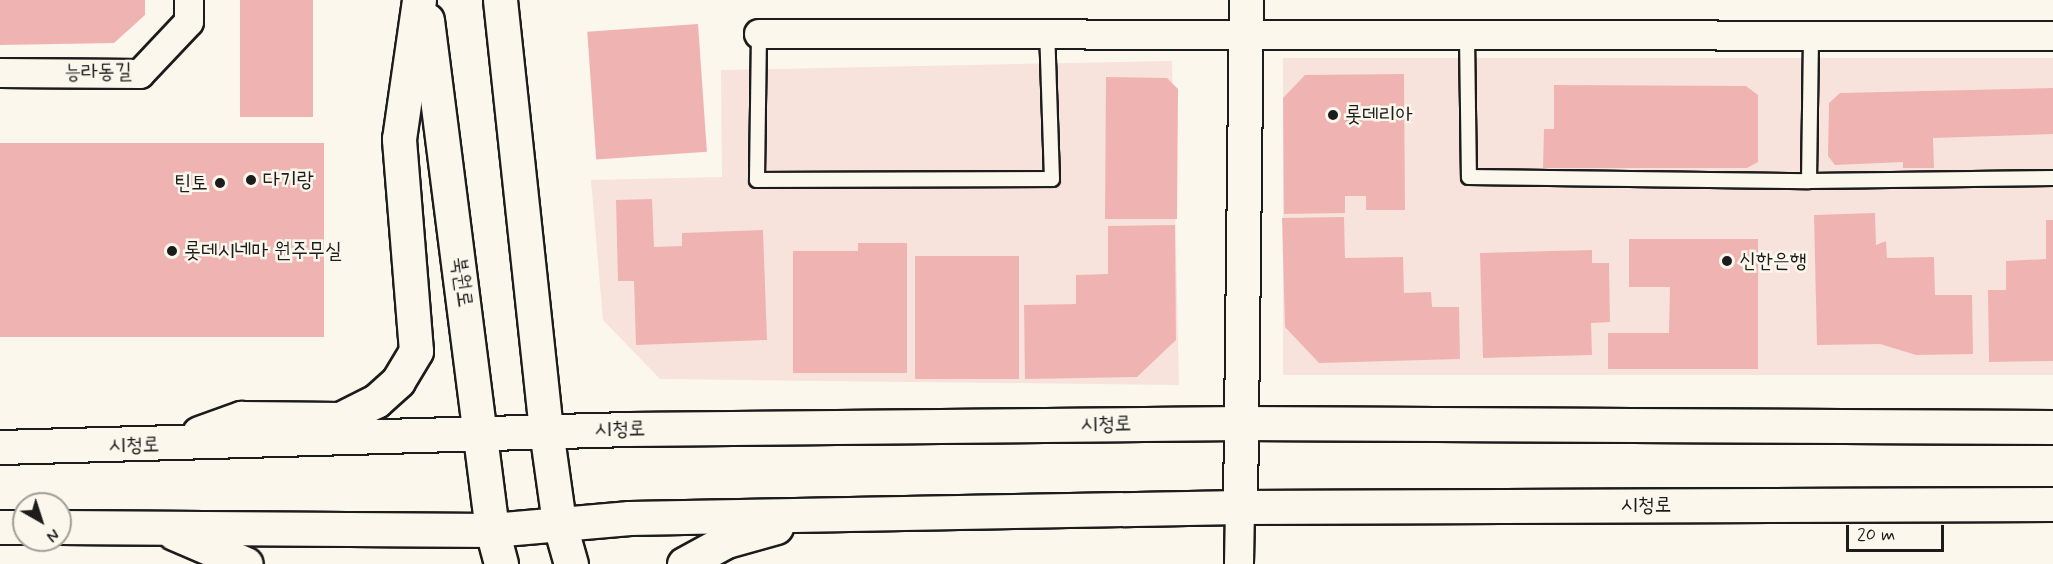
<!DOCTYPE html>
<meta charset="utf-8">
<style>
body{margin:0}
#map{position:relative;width:2053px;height:564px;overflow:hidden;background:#fbf7ec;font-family:Mynerve,"Poor Story",sans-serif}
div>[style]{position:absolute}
.built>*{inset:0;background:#f7e3db;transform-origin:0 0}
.building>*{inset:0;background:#efb4b2;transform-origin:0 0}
.roads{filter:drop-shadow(2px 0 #1c1c1c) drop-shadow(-2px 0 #1c1c1c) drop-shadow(0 2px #1c1c1c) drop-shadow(0 -2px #1c1c1c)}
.service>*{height:14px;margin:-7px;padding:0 7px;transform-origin:7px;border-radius:7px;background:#fbf7ec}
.minor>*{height:28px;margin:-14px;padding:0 14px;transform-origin:14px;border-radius:14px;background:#fbf7ec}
.tertiary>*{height:33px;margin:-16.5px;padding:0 16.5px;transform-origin:16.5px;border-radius:16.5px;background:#fbf7ec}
.dots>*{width:16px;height:16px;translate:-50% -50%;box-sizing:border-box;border:3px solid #fbf7ec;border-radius:50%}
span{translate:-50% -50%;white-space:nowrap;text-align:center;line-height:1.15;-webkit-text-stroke:5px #fbf7ec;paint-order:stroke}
.street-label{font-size:21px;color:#1c1c1c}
.poi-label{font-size:21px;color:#1c1c1c}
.left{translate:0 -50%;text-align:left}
.right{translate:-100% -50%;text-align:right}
.north{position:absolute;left:12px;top:492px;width:60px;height:60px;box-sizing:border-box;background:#fbf7ec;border:2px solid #a29f99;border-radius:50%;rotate:141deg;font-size:16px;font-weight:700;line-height:24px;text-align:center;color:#1c1c1c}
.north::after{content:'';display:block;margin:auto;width:21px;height:27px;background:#1c1c1c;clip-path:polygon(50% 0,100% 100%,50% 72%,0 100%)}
.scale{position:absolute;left:1846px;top:525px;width:98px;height:27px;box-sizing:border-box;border:3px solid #1c1c1c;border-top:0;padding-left:8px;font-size:18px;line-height:21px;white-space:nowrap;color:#1c1c1c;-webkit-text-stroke:4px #fbf7ec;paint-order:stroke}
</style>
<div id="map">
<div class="built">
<i style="left:1283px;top:58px;width:770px;height:317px"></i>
<i style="clip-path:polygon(1172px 61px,1179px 385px,660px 379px,603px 320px,591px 180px,722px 177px,721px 70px)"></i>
</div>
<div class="building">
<i style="clip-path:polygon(0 0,145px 0,145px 15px,114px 43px,0 45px)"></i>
<i style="left:240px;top:0;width:73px;height:117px"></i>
<i style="left:698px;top:24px;width:128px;height:111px;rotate:86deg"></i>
<i style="clip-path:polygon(1404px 74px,1405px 210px,1366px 210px,1366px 196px,1345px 196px,1345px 213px,1284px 214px,1283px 98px,1305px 75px)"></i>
<i style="clip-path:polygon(1106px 77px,1167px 78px,1178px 89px,1177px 219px,1105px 219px)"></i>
<i style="clip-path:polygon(1554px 85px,1746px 86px,1758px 95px,1758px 162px,1747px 168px,1543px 168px,1544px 129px,1554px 129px)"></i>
<i style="clip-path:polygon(2053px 88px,2053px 134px,1933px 138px,1934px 168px,1903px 168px,1903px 162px,1835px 165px,1828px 156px,1829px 103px,1840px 93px)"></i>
<i style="left:0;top:143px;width:324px;height:194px"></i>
<i style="clip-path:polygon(652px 199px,654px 247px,682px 246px,682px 233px,763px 230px,767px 340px,636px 345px,634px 281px,618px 281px,616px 200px)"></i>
<i style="clip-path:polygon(1875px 213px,1876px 245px,1886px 241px,1887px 258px,1934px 257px,1935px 295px,1972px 295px,1973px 354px,1916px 355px,1880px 344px,1817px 345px,1814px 215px)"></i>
<i style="clip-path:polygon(1344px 217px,1345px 258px,1403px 257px,1404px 293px,1431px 292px,1432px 307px,1459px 307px,1460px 359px,1319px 363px,1285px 327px,1282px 218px)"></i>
<i style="clip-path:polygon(2046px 220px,2053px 220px,2053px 361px,1989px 362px,1988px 290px,2006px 290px,2006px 261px,2046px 259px)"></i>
<i style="clip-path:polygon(1175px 225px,1176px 340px,1137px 377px,1025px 379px,1024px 305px,1076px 304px,1076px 275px,1108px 274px,1108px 226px)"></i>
<i style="clip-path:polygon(1629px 239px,1758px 239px,1758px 369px,1608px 369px,1608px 333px,1669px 333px,1670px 287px,1629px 287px)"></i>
<i style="clip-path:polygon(858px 243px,907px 243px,907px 373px,793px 373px,793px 251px,858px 251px)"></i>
<i style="clip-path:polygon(1592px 250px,1592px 263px,1609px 263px,1610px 322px,1591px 323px,1592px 355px,1483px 358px,1480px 253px)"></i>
<i style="left:915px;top:256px;width:104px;height:123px"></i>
</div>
<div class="roads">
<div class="service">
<i style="left:759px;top:34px;width:146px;rotate:90.8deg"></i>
<i style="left:757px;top:180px;width:295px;rotate:-0.2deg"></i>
<i style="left:1052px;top:179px;width:147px;rotate:-91.9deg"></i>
<i style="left:1467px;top:37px;width:140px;rotate:89.2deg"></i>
<i style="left:1469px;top:177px;width:340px;rotate:0.7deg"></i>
<i style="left:1809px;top:181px;width:244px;rotate:-0.7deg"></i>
<i style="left:1809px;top:181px;width:144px;rotate:-89.2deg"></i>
</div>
<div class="minor">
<i style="left:759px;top:34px;width:1294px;rotate:0.09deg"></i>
<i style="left:0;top:73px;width:140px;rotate:0.4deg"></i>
<i style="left:140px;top:74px;width:71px;rotate:-46.7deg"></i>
<i style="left:189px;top:22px;width:22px;rotate:-90deg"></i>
<i style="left:1239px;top:564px;width:57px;rotate:-89deg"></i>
</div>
<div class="tertiary">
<i style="left:500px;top:0;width:432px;rotate:83.9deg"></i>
<i style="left:546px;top:430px;width:93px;rotate:82deg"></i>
<i style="left:559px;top:522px;width:44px;rotate:74.1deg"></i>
<i style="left:427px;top:20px;width:514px;rotate:82.74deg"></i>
<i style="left:492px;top:530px;width:35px;rotate:75deg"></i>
<i style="left:199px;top:433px;width:45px;rotate:-19.7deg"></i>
<i style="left:241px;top:418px;width:99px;rotate:0.6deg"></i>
<i style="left:340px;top:419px;width:40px;rotate:-26.6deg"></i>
<i style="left:376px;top:401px;width:30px;rotate:-42deg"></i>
<i style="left:398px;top:381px;width:35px;rotate:-59deg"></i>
<i style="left:416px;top:351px;width:213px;rotate:-94.6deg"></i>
<i style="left:399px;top:139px;width:140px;rotate:-81.8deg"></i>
<i style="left:0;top:447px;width:628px;rotate:-1.64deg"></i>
<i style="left:628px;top:429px;width:612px;rotate:-0.56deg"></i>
<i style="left:1240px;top:423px;width:813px;rotate:0.28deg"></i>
<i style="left:1240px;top:507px;width:507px;rotate:-89.32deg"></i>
<i style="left:0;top:527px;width:24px"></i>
<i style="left:60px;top:527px;width:432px;rotate:0.4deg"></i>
<i style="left:492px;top:530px;width:138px;rotate:-5deg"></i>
<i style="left:629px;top:518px;width:611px;rotate:-1.03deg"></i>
<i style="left:1240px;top:507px;width:813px;rotate:-0.21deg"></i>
<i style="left:174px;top:533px;width:78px;rotate:23.3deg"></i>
<i style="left:684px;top:564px;width:48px;rotate:-28.7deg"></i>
<i style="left:726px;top:541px;width:52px;rotate:-15.6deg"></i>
</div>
</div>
<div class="dots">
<i style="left:1333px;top:115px;background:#1c1c1c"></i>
<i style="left:251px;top:180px;background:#1c1c1c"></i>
<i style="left:220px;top:183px;background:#1c1c1c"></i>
<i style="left:172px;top:251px;background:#1c1c1c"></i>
<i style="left:1727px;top:261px;background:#1c1c1c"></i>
</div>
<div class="street-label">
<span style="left:98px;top:72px;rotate:-1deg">능라동길</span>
<span style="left:462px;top:282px;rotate:82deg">북원로</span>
<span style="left:1106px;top:424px;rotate:-1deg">시청로</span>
<span style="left:620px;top:429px;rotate:-1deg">시청로</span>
<span style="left:134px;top:445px;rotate:-1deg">시청로</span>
<span style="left:1646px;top:505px">시청로</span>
</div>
<div class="poi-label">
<span class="left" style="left:1345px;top:115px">롯데리아</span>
<span class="left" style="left:263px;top:180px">다기랑</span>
<span class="right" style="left:208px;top:183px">틴토</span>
<span class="left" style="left:184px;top:251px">롯데시네마 원주무실</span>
<span class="left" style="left:1739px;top:261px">신한은행</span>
</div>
<div class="north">N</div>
<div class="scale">20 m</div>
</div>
